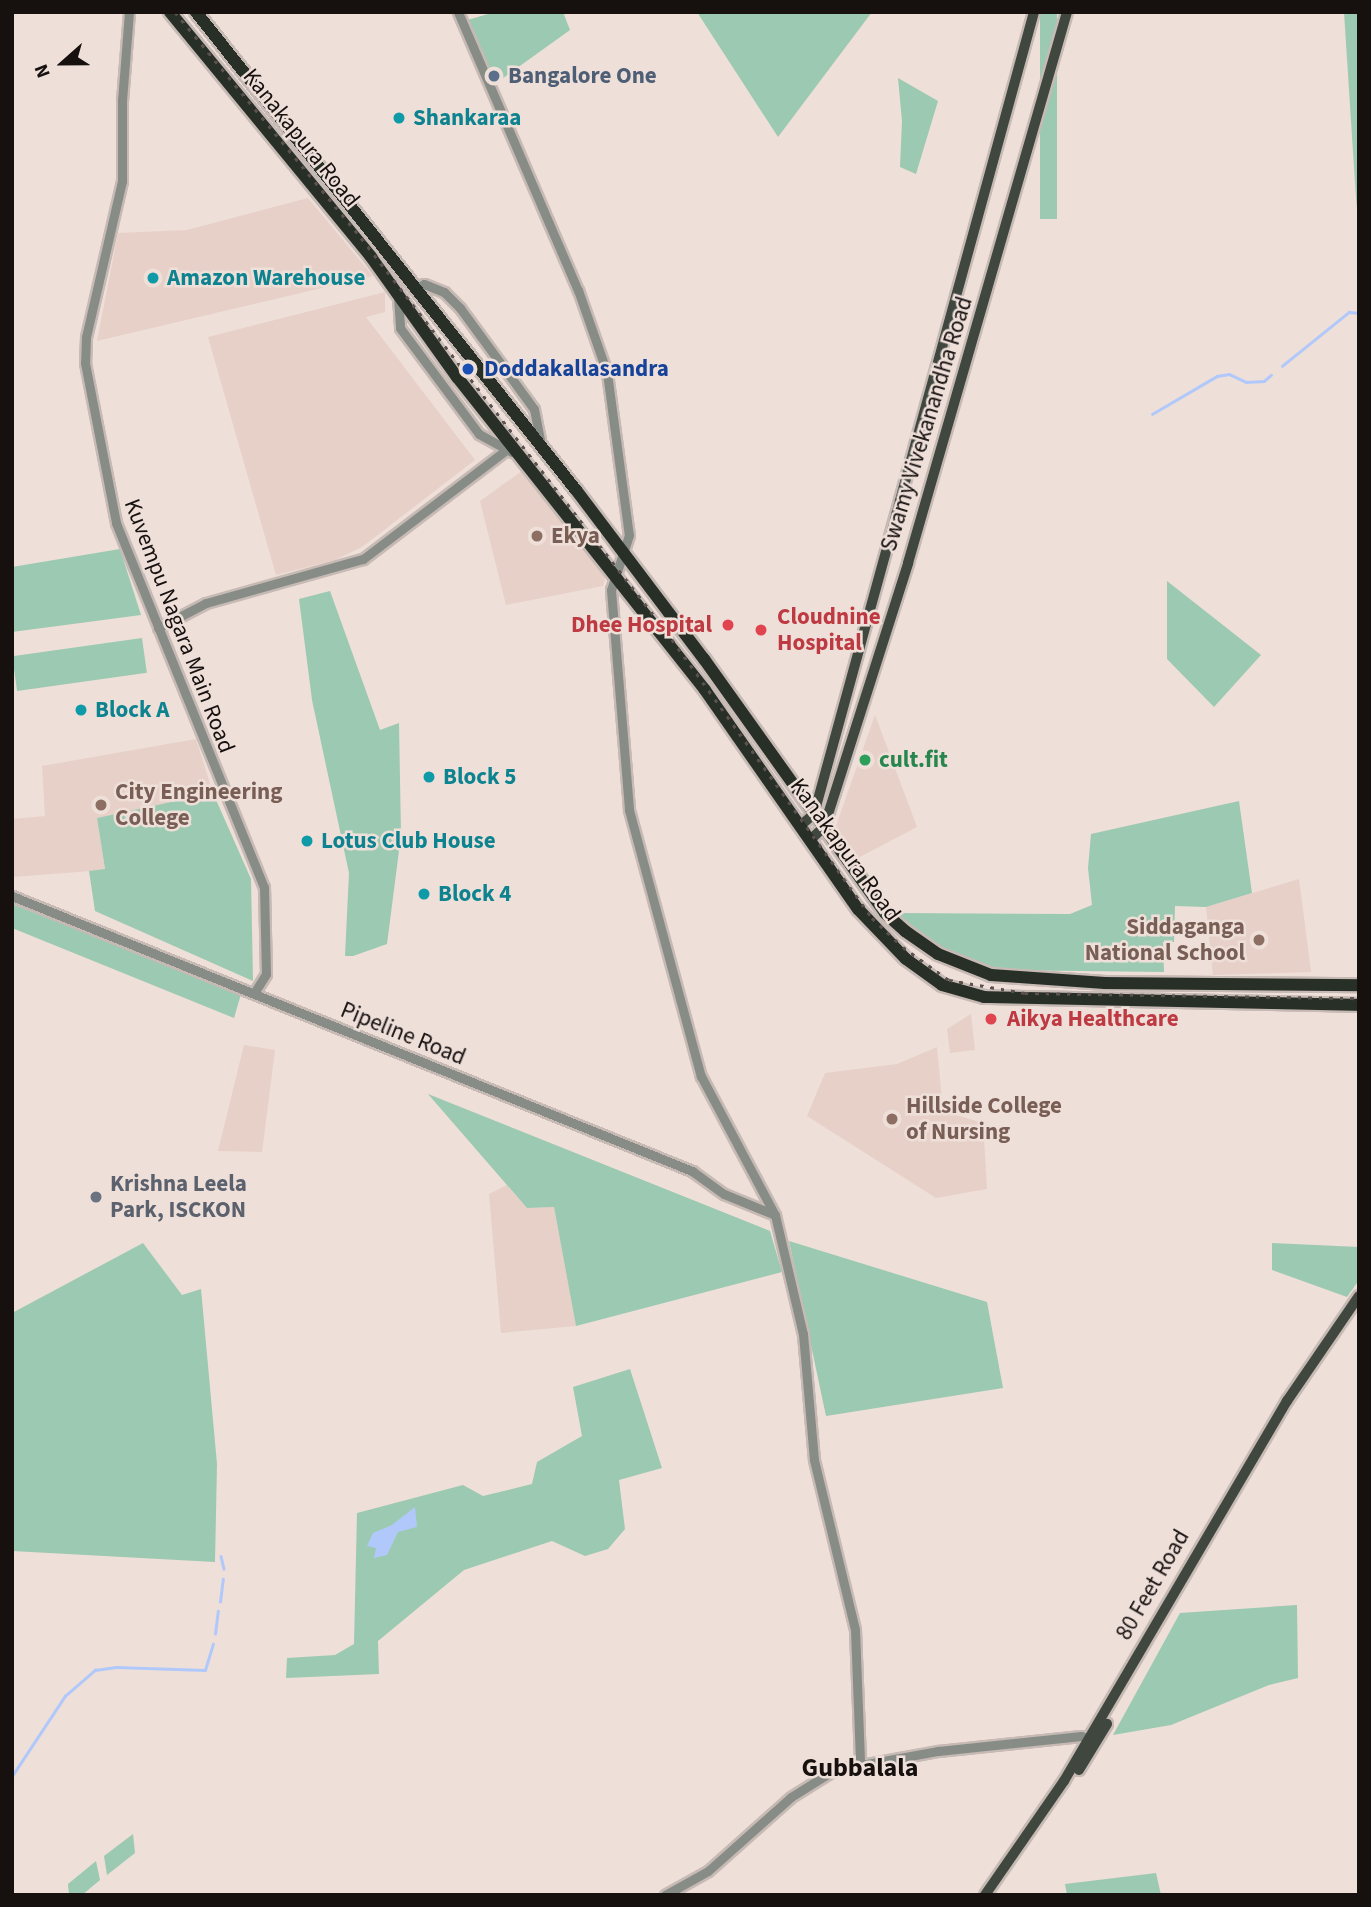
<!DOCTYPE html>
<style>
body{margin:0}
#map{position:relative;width:1371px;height:1907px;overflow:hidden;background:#eedfd9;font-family:"Source Sans 3",sans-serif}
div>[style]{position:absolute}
.built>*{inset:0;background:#e7d0c7}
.green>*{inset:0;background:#9cc9b1;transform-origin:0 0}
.water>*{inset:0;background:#b1c9fa}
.stream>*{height:2.5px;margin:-1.25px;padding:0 1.25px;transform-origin:1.25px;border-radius:1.25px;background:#b1c9fa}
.roads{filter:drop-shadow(2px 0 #c7bab5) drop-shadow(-2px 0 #c7bab5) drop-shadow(0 2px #c7bab5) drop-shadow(0 -2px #c7bab5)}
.minor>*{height:9px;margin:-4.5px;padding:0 4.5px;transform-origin:4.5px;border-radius:4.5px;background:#888c87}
.major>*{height:10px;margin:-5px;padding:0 5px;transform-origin:5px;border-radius:5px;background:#3f473f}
.highway>*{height:12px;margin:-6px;padding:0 6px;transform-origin:6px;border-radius:6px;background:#272f27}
.rail>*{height:2.5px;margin-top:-1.25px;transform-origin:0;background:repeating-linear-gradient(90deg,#5b5250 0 3.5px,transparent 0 10.5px)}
.dots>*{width:19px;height:19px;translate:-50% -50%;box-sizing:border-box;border:4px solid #eedfd9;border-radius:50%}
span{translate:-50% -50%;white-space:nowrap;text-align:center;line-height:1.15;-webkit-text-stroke:5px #eedfd9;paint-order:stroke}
.service-label{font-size:23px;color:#4e5e75;font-weight:700}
.left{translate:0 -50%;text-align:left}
.culture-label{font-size:23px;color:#0d838f;font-weight:700}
.street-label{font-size:23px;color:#16100f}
.transit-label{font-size:23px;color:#164399;font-weight:700}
.education-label{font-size:23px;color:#785e54;font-weight:700}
.right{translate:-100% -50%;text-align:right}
.health-label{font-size:23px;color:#be3a42;font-weight:700}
.leisure-label{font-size:23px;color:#27864d;font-weight:700}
.worship-label{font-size:23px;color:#5b616d;font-weight:700}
.quarter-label{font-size:26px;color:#16100f;font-weight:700}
.frame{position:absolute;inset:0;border:14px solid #16100f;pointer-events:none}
.north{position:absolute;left:28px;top:28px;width:70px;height:70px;-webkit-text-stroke:5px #eedfd9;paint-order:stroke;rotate:249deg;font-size:19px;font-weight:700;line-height:28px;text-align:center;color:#16100f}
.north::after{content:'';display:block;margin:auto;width:24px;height:32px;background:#16100f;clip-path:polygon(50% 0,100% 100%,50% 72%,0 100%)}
</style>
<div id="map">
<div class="built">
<i style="clip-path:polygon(308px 198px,373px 276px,97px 341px,118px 233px,187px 230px)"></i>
<i style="clip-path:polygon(385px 292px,385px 312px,366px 317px,475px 460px,362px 547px,335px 560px,276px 575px,208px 337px)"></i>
<i style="clip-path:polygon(522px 471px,606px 576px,603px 586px,506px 605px,480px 501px)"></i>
<i style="clip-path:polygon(875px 715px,917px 827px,854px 860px,836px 826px)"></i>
<i style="clip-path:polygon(196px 739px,213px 793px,97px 818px,105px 870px,12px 877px,12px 819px,45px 816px,42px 766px)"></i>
<i style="clip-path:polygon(1299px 879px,1311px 972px,1213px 975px,1206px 907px)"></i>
<i style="clip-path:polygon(971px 1014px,975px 1050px,950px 1053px,947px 1029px)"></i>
<i style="clip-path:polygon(244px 1045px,275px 1050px,262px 1152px,218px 1151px)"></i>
<i style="clip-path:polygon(937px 1047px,943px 1111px,983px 1123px,987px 1189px,936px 1198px,807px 1116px,825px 1073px,897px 1064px)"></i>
<i style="clip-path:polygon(507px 1185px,527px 1208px,554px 1207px,576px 1326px,501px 1333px,489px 1194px)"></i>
</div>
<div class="green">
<i style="clip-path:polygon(495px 12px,563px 12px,570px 30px,492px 86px,464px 21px)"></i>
<i style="clip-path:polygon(697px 12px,741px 13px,872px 12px,778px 137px)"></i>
<i style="left:1040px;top:12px;width:17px;height:207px"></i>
<i style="clip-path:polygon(1344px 12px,1359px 12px,1358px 219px,1356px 198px)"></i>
<i style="clip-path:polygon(898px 78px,938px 101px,916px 174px,900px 167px,902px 121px)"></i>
<i style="clip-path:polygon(120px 549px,141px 615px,12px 632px,12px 567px)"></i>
<i style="clip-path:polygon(1167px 581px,1261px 655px,1214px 707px,1167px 659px)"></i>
<i style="clip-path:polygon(330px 591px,380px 730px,399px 723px,401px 835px,387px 944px,353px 956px,345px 956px,349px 873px,312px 700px,299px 599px)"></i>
<i style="left:142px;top:638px;width:35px;height:131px;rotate:82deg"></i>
<i style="clip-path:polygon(213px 793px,251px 879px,253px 981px,95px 911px,89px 871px,105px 869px,97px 818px)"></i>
<i style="clip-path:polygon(1239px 801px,1252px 893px,1206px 907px,1175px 906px,1174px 942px,1163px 942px,1164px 972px,998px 970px,927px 941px,892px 913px,1070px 914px,1092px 905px,1088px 868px,1091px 834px)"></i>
<i style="clip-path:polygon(12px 904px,241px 994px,234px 1018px,12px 928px)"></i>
<i style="clip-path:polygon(428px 1094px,770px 1231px,782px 1272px,576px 1326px,554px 1207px,527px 1208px)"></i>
<i style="clip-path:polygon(789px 1241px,987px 1302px,1003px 1388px,826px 1416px)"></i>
<i style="clip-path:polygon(143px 1243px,182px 1295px,201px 1289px,217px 1464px,215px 1562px,12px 1551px,12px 1313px)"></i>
<i style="clip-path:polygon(1272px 1243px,1359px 1247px,1359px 1280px,1347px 1297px,1272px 1270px)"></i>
<i style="clip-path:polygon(630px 1369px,662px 1468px,619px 1480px,625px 1529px,608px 1549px,585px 1556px,552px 1541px,464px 1570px,378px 1641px,379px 1674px,286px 1678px,287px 1658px,335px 1655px,354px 1644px,357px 1513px,463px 1485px,483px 1496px,532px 1484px,537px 1462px,582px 1436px,573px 1387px)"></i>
<i style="clip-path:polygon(1297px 1605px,1298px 1678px,1269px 1685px,1171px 1725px,1113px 1735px,1180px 1613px)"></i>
<i style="clip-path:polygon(133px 1834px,135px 1853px,107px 1875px,104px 1856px)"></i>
<i style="clip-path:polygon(96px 1861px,100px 1880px,82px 1895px,69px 1895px,68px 1884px)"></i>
<i style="clip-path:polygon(1156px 1873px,1161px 1895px,1067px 1895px,1065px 1884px)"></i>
</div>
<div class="water">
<i style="clip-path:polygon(415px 1507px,417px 1527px,398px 1532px,387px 1555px,374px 1558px,376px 1548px,367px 1546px,373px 1533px,392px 1525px)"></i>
</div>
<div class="stream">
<i style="left:1282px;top:366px;width:86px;rotate:-38.9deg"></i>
<i style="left:1349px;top:312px;width:10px;rotate:6deg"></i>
<i style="left:1152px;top:414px;width:75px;rotate:-30.3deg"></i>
<i style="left:1217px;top:376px;width:12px;rotate:-9deg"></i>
<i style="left:1229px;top:374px;width:19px;rotate:25deg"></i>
<i style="left:1246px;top:382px;width:18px;rotate:-3deg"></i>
<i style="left:1264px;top:381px;width:9px;rotate:-41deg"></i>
<i style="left:221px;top:1556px;width:13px;rotate:77deg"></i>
<i style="left:220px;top:1602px;width:23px;rotate:-83deg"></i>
<i style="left:215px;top:1634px;width:23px;rotate:-83deg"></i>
<i style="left:12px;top:1776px;width:96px;rotate:-56.5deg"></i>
<i style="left:65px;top:1696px;width:40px;rotate:-41deg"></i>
<i style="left:95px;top:1670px;width:21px;rotate:-8deg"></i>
<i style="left:116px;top:1667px;width:89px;rotate:1.9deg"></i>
<i style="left:205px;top:1670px;width:27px;rotate:-73deg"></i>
</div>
<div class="roads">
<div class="minor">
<i style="left:129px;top:12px;width:88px;rotate:94.5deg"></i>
<i style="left:122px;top:100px;width:81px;rotate:90deg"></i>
<i style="left:122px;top:181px;width:160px;rotate:103deg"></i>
<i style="left:86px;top:337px;width:26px;rotate:92deg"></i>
<i style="left:85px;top:363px;width:163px;rotate:79deg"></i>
<i style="left:116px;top:523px;width:393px;rotate:67.9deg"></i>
<i style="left:264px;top:887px;width:87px;rotate:88.7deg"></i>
<i style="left:266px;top:974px;width:22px;rotate:122deg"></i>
<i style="left:458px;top:12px;width:303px;rotate:66.7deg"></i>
<i style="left:578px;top:290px;width:88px;rotate:70.7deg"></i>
<i style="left:607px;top:373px;width:163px;rotate:82.3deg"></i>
<i style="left:629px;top:535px;width:58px;rotate:108.1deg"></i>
<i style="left:611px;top:590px;width:221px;rotate:85.3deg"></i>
<i style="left:629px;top:810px;width:276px;rotate:74.9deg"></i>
<i style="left:701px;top:1076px;width:157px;rotate:62deg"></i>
<i style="left:775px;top:1215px;width:122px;rotate:76.8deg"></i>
<i style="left:803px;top:1334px;width:126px;rotate:85deg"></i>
<i style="left:814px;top:1460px;width:175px;rotate:76.4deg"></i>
<i style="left:855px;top:1630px;width:132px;rotate:87.8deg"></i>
<i style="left:418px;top:288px;width:7px;rotate:-34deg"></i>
<i style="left:424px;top:284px;width:22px;rotate:22deg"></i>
<i style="left:444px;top:292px;width:23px;rotate:45deg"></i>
<i style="left:460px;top:308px;width:125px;rotate:53.8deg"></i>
<i style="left:534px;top:409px;width:32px;rotate:79deg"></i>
<i style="left:398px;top:297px;width:31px;rotate:86deg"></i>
<i style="left:400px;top:328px;width:132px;rotate:53.3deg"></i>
<i style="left:479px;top:434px;width:37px;rotate:29deg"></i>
<i style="left:158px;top:628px;width:54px;rotate:-27.5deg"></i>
<i style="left:206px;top:603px;width:163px;rotate:-15.7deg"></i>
<i style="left:363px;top:559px;width:180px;rotate:-37.3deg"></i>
<i style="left:12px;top:896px;width:734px;rotate:22.02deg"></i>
<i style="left:692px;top:1171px;width:39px;rotate:36deg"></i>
<i style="left:724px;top:1194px;width:55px;rotate:22.4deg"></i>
<i style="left:665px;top:1895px;width:49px;rotate:-29.2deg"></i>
<i style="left:708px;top:1871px;width:111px;rotate:-41.7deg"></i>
<i style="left:791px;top:1797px;width:51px;rotate:-32.1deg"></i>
<i style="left:834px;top:1770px;width:106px;rotate:-10.4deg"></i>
<i style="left:938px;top:1751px;width:144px;rotate:-6deg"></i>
<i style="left:1081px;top:1736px;width:9px;rotate:18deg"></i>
</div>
<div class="major">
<i style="left:800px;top:826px;width:18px;rotate:-41deg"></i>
<i style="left:814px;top:814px;width:832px;rotate:-74.66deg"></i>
<i style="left:810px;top:840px;width:19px;rotate:-43deg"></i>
<i style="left:824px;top:827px;width:277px;rotate:-72.3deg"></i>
<i style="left:908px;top:563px;width:573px;rotate:-73.9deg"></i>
<i style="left:1079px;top:1770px;width:54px;rotate:-58.7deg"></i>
<i style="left:985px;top:1895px;width:139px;rotate:-55.3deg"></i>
<i style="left:1064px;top:1781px;width:441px;rotate:-59.6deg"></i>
<i style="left:1287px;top:1401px;width:127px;rotate:-55.6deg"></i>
</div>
<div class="highway">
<i style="left:170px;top:12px;width:317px;rotate:50.6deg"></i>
<i style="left:371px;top:257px;width:148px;rotate:54.4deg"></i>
<i style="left:457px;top:377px;width:399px;rotate:51.6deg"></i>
<i style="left:705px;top:690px;width:267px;rotate:55.1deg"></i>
<i style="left:858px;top:909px;width:69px;rotate:46.2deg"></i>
<i style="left:906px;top:959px;width:44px;rotate:35.8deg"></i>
<i style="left:942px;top:985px;width:44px;rotate:15.9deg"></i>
<i style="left:984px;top:997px;width:375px;rotate:1.2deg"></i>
<i style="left:196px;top:12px;width:611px;rotate:51.52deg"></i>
<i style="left:576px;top:490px;width:212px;rotate:52.9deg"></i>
<i style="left:704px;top:659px;width:312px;rotate:54.5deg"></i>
<i style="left:885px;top:913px;width:27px;rotate:42deg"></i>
<i style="left:905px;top:931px;width:40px;rotate:34.9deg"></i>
<i style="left:938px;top:954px;width:57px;rotate:21.6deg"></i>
<i style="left:991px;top:975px;width:114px;rotate:4deg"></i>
<i style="left:1105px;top:983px;width:254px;rotate:0.5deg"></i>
</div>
</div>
<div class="rail">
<i style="left:175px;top:12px;width:283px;rotate:50.5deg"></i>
<i style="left:355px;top:230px;width:507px;rotate:52.2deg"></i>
<i style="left:666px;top:631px;width:353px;rotate:54.3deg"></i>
<i style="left:872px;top:918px;width:42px;rotate:43.1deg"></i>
<i style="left:903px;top:947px;width:57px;rotate:35.7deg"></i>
<i style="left:949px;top:980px;width:77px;rotate:9.7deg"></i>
<i style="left:1025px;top:993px;width:334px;rotate:0.9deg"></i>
</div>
<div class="dots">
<i style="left:494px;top:76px;background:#5c6f8a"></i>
<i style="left:399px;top:118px;background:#0f9aa8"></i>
<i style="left:153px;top:278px;background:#0f9aa8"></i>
<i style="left:468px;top:369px;background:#1a4fb4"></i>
<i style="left:537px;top:536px;background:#8d6e63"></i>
<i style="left:728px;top:625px;background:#e0444e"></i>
<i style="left:761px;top:630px;background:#e0444e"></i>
<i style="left:81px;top:710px;background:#0f9aa8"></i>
<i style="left:865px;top:760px;background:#2e9e5b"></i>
<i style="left:429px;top:777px;background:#0f9aa8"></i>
<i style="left:101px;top:805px;background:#8d6e63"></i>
<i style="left:307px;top:841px;background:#0f9aa8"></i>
<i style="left:424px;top:894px;background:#0f9aa8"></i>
<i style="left:1259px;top:940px;background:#8d6e63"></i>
<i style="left:991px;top:1019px;background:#e0444e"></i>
<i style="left:892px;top:1119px;background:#8d6e63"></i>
<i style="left:96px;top:1197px;background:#6b7280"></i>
</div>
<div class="service-label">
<span class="left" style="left:508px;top:76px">Bangalore One</span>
</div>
<div class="culture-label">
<span class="left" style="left:413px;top:118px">Shankaraa</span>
<span class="left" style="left:167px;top:278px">Amazon Warehouse</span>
<span class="left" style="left:95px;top:710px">Block A</span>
<span class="left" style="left:443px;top:777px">Block 5</span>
<span class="left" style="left:321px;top:841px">Lotus Club House</span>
<span class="left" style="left:438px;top:894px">Block 4</span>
</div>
<div class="street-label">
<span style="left:301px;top:138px;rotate:51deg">Kanakapura Road</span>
<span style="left:927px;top:424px;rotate:-73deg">Swamy Vivekanandha Road</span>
<span style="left:179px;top:626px;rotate:69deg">Kuvempu Nagara Main Road</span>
<span style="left:845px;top:850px;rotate:54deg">Kanakapura Road</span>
<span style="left:403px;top:1034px;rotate:22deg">Pipeline Road</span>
<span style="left:1153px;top:1585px;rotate:-60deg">80 Feet Road</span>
</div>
<div class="transit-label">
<span class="left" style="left:484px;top:369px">Doddakallasandra</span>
</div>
<div class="education-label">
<span class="left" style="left:551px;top:536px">Ekya</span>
<span class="left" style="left:115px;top:805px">City Engineering<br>College</span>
<span class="right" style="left:1245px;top:940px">Siddaganga<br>National School</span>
<span class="left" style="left:906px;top:1119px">Hillside College<br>of Nursing</span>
</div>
<div class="health-label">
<span class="left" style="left:777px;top:630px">Cloudnine<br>Hospital</span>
<span class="right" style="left:712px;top:625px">Dhee Hospital</span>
<span class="left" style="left:1007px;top:1019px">Aikya Healthcare</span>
</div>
<div class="leisure-label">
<span class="left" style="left:879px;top:760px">cult.fit</span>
</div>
<div class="worship-label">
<span class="left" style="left:110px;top:1197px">Krishna Leela<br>Park, ISCKON</span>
</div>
<div class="quarter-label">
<span style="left:860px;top:1768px">Gubbalala</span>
</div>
<div class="frame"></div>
<div class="north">N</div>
</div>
